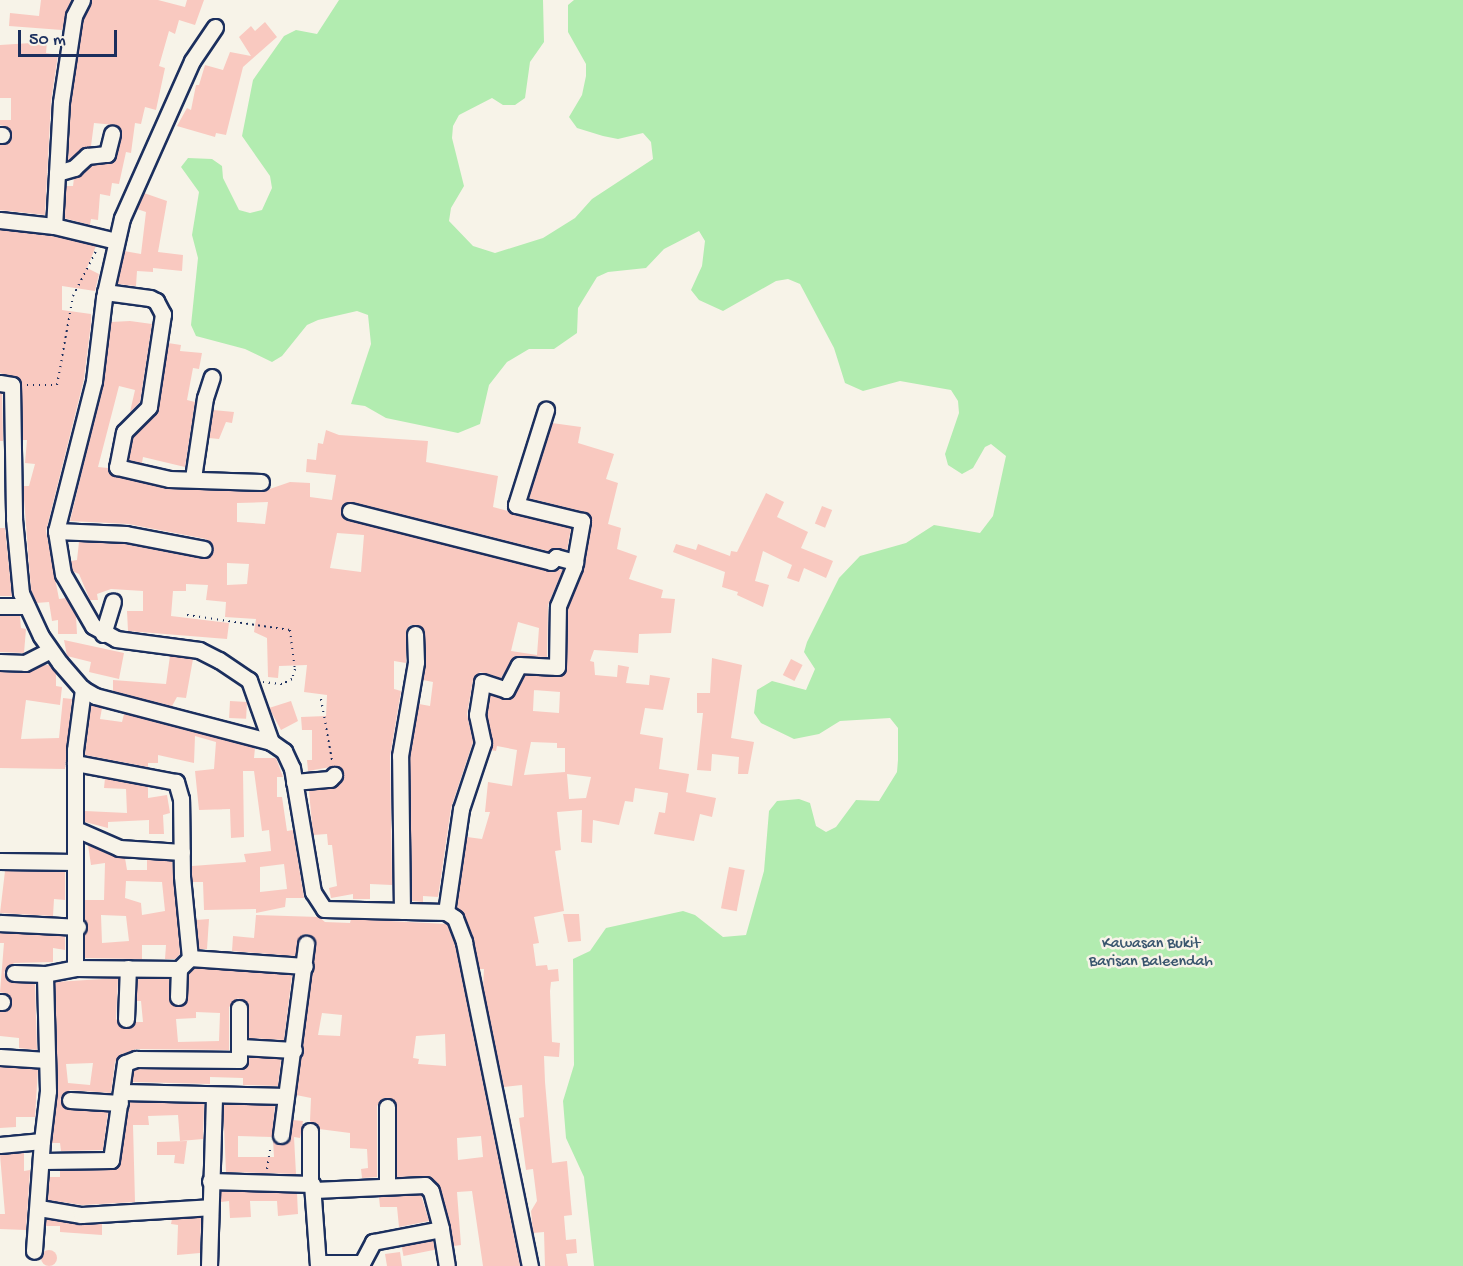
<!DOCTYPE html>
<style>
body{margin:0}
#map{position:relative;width:1463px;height:1266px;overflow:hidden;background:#f7f3e8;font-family:"Gochi Hand",sans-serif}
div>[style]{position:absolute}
.green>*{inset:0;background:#b2ecb0}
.building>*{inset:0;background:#f9c9c0;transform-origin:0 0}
.round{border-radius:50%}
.path>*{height:2px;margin-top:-1px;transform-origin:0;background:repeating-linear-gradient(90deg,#1b2f5e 0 1.5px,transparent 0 6px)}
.roads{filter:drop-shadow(2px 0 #1b2f5e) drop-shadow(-2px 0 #1b2f5e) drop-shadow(0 2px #1b2f5e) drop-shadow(0 -2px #1b2f5e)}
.minor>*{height:15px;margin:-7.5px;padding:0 7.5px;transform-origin:7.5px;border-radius:7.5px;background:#f7f3e8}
span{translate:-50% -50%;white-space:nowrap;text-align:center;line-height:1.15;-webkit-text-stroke:5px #f7f3e8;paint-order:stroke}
.park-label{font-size:16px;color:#39556e}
.scale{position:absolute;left:18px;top:30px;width:99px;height:27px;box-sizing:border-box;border:3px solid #1b2f5e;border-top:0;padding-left:8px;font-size:18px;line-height:21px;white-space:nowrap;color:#1b2f5e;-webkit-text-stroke:4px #f7f3e8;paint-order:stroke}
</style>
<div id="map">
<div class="green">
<i style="clip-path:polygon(339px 0,543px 0,544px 42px,530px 62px,525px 98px,515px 105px,503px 105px,492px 98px,459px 115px,453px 126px,452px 138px,464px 186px,451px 208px,449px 221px,473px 246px,495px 253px,543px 238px,575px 218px,592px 199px,653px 159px,651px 142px,643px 133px,618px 139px,603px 136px,577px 128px,569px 117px,582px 95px,586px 76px,586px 64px,568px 32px,568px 5px,574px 0,1463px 0,1463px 1266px,594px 1266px,584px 1177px,566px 1138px,563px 1101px,574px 1065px,573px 959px,590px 951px,606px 928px,683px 911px,695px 915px,723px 937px,746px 935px,764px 871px,769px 811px,777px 801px,799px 799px,810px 803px,816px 826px,826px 832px,836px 827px,856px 800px,879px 801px,897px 772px,898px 760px,898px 728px,890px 718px,840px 721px,819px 734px,794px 739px,761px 723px,754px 713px,757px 690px,772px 681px,806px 690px,815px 669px,804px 652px,807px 642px,839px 578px,860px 556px,906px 543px,934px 525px,980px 533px,993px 516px,1006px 456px,991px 444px,985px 447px,973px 468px,962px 474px,948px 465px,945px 454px,959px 413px,958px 401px,951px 390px,900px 381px,863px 391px,845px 383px,834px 348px,800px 284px,788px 279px,776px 281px,723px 311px,699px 300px,691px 290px,702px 266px,705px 241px,699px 231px,664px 249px,646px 268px,608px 272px,597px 277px,578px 308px,577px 333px,554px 349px,529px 349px,507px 362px,489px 385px,480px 424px,458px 433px,386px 418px,365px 406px,351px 404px,371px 344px,368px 315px,357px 311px,318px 320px,307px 325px,282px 356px,272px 362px,245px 349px,196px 336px,191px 325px,198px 258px,192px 235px,199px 192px,181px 167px,188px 158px,212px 159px,222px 166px,223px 178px,239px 210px,250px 213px,262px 210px,272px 188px,270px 176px,242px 136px,253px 80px,284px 36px,296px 30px,317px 34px)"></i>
</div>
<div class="building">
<i style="clip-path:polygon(41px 0,71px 0,62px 30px,9px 26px,10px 13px,39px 16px)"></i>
<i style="clip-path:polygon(92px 0,158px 0,185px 7px,187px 0,204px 0,195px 25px,179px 20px,175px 34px,169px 31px,159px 66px,165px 68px,156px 110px,145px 107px,141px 124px,135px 123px,131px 153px,126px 152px,119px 184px,112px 183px,110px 196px,100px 194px,98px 220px,91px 219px,90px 225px,64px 218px,66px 186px,73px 186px,74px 178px,91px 165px,114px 161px,122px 136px,115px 125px,94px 123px,91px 146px,68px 160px,71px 103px,83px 19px)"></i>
<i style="clip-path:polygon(265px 22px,277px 37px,243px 67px,226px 135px,216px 133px,215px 137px,177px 126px,187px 108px,191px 110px,196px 85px,199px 85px,205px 65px,223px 70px,230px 52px,251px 56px,239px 37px,251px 26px,255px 31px)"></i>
<i style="clip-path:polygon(47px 42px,46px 53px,58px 55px,51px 101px,45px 215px,0 210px,0 145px,7px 143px,12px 136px,7px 127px,0 125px,0 120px,11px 120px,11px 98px,0 98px,0 45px)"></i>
<i style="clip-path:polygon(144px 193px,167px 201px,158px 252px,183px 255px,182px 271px,153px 268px,153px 272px,137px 271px,136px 286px,117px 284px,124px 251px,141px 254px,146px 212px,137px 209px)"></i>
<i style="clip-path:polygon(0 230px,52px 236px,96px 246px,87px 268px,99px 274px,95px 291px,62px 286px,62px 310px,91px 314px,91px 323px,84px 379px,46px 531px,59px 599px,66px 598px,76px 616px,77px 634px,58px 634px,58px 620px,52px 621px,49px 602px,36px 603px,31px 590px,23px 486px,29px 486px,35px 464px,25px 463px,27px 440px,23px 440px,21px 381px,0 373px)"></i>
<i style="clip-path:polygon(evenodd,130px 321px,152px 324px,140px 402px,130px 412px,135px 390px,119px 386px,98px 467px,108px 468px,114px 476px,169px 489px,261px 492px,290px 482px,310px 483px,310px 497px,332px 500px,336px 475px,306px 472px,307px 459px,316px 460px,318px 443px,323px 444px,326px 430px,339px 435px,428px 441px,426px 462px,498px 476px,493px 507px,571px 528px,567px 550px,554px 548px,548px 551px,352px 502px,341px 508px,348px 520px,549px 571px,563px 569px,548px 605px,547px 657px,515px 656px,501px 678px,480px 672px,473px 680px,467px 714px,473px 742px,451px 808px,438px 897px,423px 896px,423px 902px,412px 901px,410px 757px,419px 704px,430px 706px,433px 682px,423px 680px,425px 634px,420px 626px,410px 625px,406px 630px,406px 663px,394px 661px,394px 689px,401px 691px,390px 756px,392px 885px,370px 884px,370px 899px,353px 899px,353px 894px,331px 898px,329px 888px,337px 886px,332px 845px,328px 845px,327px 834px,313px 835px,309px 791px,336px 786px,344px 773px,336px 766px,308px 771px,307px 760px,312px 760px,312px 730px,302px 730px,301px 717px,326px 716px,327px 695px,304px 692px,307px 665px,279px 666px,278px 678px,268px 677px,267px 638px,254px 632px,256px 619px,225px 617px,226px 602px,206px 600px,208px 585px,186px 584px,186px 591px,173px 591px,171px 616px,229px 623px,227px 639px,128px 631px,127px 611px,143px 611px,143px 591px,111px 589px,97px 594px,98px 600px,90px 600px,79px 574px,72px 571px,71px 561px,77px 560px,79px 542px,125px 544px,203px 559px,213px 551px,206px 539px,128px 524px,70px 521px,103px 383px,111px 322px,130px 321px,268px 502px,265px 524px,237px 522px,237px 503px,268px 502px,130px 321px,337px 533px,364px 535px,361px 572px,330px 568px,337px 533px,130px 321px,227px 563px,249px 564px,247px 584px,227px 585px,227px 563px,130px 321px,518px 622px,539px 628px,537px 655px,511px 651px,518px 622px)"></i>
<i style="clip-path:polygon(168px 343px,181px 345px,180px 351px,202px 353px,199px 369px,193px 368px,187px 400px,195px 402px,185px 467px,143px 457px,142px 463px,128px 460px,133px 437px,158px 409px)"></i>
<i style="clip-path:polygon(0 393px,2px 393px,3px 441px,0 441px)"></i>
<i style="clip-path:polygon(213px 410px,234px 412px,232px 423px,226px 422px,219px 439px,209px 438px)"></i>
<i style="clip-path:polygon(evenodd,552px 423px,581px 427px,578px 443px,614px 454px,606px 479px,618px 483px,608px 524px,621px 528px,617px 549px,637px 556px,629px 579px,663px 590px,661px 598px,675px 599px,671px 633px,639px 634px,638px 653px,594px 650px,590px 661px,594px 662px,595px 675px,617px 677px,618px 665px,629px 667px,626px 683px,649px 685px,650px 675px,670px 678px,663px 710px,645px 708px,640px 734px,663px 738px,659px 769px,689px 774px,686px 792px,716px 798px,712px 817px,700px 814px,694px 841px,654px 834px,659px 812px,665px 813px,668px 793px,635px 788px,633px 802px,625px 801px,619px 825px,593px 820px,592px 843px,581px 842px,582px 810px,557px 812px,561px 850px,555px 851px,564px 911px,534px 917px,539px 943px,533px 944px,536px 966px,547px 965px,548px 970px,558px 969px,559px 981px,551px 982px,550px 991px,552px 1042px,560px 1043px,559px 1057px,544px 1056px,545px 1082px,552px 1163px,567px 1161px,572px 1215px,564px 1216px,566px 1240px,576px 1239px,577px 1253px,566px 1254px,568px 1266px,545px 1266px,544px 1232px,533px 1233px,531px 1211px,537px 1201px,533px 1169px,526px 1170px,519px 1118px,524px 1117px,522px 1085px,504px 1087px,483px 988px,484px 969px,479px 969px,473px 939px,464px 915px,457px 907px,467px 837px,482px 839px,490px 812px,485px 812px,488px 782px,512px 786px,517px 750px,497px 746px,496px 751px,491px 750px,487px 715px,490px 695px,508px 699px,525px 675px,557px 677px,567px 668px,568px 608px,584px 569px,592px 522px,585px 512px,528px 498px,552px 423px,534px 690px,560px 692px,559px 713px,533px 711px,534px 690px,552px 423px,531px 742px,557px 743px,557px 748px,565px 748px,565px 772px,524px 775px,531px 742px,552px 423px,567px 774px,591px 777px,586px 798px,569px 799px,567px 774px)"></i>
<i style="clip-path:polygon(766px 493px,784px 502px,777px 517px,808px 532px,801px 548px,833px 561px,826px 578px,804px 568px,799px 582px,787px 578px,792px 565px,763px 551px,755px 581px,769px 585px,763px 607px,737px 595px,738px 592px,722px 587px,725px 572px,673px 552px,676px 544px,696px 550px,698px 544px,730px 556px,731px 551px,737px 552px)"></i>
<i style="left:822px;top:506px;width:11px;height:19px;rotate:22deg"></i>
<i style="clip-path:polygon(0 528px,5px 528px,12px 596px,0 596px)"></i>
<i style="clip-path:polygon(0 616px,20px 616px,21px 628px,26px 629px,24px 653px,0 652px)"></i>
<i style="clip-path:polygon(64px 640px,124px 653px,119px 679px,89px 672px,91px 662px,67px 656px)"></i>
<i style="clip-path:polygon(170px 656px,193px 659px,186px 698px,177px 697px,172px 706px,113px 691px,113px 680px,166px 684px)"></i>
<i style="clip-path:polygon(712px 658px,742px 665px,731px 738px,754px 742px,748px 774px,738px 774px,739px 757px,712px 754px,711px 771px,697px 770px,703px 713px,697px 713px,697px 693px,710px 693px)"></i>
<i style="left:791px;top:659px;width:13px;height:18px;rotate:27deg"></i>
<i style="clip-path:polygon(43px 665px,49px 665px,56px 673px,56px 686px,62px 687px,60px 705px,26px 700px,21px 739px,59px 738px,63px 698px,72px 699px,65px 769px,0 768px,0 672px,25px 673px)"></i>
<i style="left:230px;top:701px;width:17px;height:17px;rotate:3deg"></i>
<i style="clip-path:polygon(291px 701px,298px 721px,281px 730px,269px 708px)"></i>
<i style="clip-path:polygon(evenodd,91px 705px,102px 708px,100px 719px,122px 722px,124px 714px,255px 748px,254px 758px,276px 758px,283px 777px,277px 777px,277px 797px,282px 797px,287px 831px,293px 830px,304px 898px,286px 898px,285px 907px,256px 913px,256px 909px,204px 910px,203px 882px,192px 882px,192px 866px,246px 862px,244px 854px,271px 851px,269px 830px,262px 831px,254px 771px,243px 771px,244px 837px,231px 838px,230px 809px,199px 810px,195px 771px,214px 769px,216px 742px,195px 736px,194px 763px,158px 755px,158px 763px,148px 763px,148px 767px,85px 755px,91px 705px,284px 864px,287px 889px,260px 892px,260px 867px,284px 864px)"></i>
<i style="clip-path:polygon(105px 778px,148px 787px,148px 798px,167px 795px,170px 813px,163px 815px,164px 834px,149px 834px,149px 820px,108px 822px,108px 828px,85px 822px,85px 811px,127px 813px,126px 789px,104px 788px)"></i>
<i style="clip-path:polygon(evenodd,88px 845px,125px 858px,127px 870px,147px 870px,147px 860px,172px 861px,180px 954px,175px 959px,165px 959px,166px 945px,142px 945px,142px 959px,85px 958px,85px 900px,104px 900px,105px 863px,91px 865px,88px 845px,126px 881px,162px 882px,165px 911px,142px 915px,141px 903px,125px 898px,126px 881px,88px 845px,101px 915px,126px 916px,129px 941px,102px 943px,101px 915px)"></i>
<i style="left:729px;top:867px;width:16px;height:42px;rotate:11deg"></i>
<i style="clip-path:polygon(5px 871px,65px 872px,65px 900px,54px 899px,53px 916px,0 913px)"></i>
<i style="clip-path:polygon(563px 914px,579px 914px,581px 941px,568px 942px)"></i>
<i style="clip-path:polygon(evenodd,256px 915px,319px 917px,325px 922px,350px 923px,351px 919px,447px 924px,455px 945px,520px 1266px,483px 1266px,472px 1191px,457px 1192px,461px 1245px,454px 1246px,438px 1184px,428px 1176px,397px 1177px,397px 1107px,392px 1099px,383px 1098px,377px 1106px,377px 1177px,362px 1178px,361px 1169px,368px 1168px,367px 1149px,350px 1148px,350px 1133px,319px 1129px,310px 1121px,311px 1098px,296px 1095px,315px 941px,308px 934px,302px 935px,295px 956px,232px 951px,233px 936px,254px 938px,256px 915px,322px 1013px,342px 1015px,340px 1036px,318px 1035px,322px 1013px,256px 915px,445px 1034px,446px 1066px,418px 1064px,419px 1059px,413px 1058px,416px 1036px,445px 1034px,256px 915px,481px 1136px,483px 1157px,458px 1160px,457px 1138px,481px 1136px)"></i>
<i style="clip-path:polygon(209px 919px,207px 949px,199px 949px,196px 920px)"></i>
<i style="clip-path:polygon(0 933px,65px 936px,65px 950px,53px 948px,53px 962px,14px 963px,4px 972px,9px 982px,35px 983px,37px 1050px,19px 1048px,19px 1038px,0 1036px,0 1012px,7px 1010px,12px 1003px,7px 994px,0 992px,4px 943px,0 943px)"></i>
<i style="clip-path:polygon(evenodd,194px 968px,292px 975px,284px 1040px,249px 1038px,249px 1007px,238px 998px,229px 1007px,229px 1050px,136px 1049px,122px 1054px,115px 1062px,111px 1093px,70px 1090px,60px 1099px,69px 1110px,108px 1112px,103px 1150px,61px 1151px,60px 1143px,52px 1143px,58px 1091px,55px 982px,118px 978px,116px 1019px,126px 1029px,135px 1022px,143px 1022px,141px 1001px,136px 1001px,137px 978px,169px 979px,169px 1001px,178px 1007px,187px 1002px,189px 973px,194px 968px,196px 1012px,220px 1013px,219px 1041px,178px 1042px,176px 1019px,196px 1018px,196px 1012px,194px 968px,93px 1063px,90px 1085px,68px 1083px,66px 1064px,93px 1063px)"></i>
<i style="clip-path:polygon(249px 1057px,281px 1059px,278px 1086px,243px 1085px,243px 1078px,210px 1077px,210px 1084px,132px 1082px,134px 1070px,138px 1069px,239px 1070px,247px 1065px)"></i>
<i style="clip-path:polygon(0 1067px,38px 1069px,35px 1117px,16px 1117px,16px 1127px,0 1128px)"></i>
<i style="clip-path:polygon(129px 1102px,204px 1104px,203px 1139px,180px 1141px,178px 1115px,148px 1116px,149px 1125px,133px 1125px,135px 1202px,82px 1205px,48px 1200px,49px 1177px,60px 1177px,60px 1171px,111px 1170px,119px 1166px)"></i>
<i style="clip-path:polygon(223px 1104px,275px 1105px,272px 1137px,238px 1136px,238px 1157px,274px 1157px,273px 1140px,285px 1144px,293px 1120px,303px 1121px,300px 1138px,294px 1137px,296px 1174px,226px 1172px)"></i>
<i style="clip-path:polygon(187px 1141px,184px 1164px,174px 1163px,175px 1155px,157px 1155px,157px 1142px)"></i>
<i style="clip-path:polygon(24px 1153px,24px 1171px,30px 1170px,26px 1230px,0 1229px,0 1214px,5px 1214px,0 1155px)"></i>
<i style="clip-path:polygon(221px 1191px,297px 1193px,298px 1214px,278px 1216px,277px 1201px,250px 1201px,251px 1217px,230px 1218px,229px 1201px,221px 1202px)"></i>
<i style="clip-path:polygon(421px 1195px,429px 1221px,399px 1227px,397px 1207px,380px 1207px,379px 1197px)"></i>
<i style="clip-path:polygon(201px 1217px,200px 1253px,177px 1255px,178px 1225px,171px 1224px,172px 1219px)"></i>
<i style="clip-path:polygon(46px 1219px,102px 1223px,102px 1235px,60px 1232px,60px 1226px,46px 1226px)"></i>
<i style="left:433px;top:1240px;width:10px;height:32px;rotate:79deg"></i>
<i class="round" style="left:41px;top:1250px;width:16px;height:16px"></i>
<i style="clip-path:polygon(400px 1252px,402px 1266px,387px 1266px,385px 1254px)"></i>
</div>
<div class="path">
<i style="left:27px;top:385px;width:30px"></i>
<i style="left:57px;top:385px;width:90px;rotate:-79.8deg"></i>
<i style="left:73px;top:296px;width:53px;rotate:-62.9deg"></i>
<i style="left:187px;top:615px;width:104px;rotate:8.3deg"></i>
<i style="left:290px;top:630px;width:39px;rotate:83deg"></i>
<i style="left:295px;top:669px;width:10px;rotate:107deg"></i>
<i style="left:292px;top:679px;width:11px;rotate:153deg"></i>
<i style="left:282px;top:684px;width:19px;rotate:-174deg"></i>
<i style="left:321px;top:699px;width:62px;rotate:79.8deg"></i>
<i style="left:267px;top:1169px;width:24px;rotate:-81deg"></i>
</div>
<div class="roads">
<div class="minor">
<i style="left:82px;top:0;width:18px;rotate:117deg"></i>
<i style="left:74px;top:16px;width:87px;rotate:98.6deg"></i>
<i style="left:61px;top:102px;width:124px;rotate:93.2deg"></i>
<i style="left:54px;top:226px;width:64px;rotate:13.6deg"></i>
<i style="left:215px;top:27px;width:41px;rotate:124.1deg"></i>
<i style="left:192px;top:61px;width:172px;rotate:114deg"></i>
<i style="left:122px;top:218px;width:82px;rotate:102.7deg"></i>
<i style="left:104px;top:298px;width:84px;rotate:96.9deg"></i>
<i style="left:94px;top:381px;width:155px;rotate:104.2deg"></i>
<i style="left:56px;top:531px;width:44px;rotate:80.8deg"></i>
<i style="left:63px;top:574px;width:60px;rotate:60deg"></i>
<i style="left:93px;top:626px;width:26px;rotate:29deg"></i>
<i style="left:116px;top:639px;width:84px;rotate:7.5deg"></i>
<i style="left:199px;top:650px;width:22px;rotate:27deg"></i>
<i style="left:219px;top:660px;width:36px;rotate:34deg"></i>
<i style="left:249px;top:680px;width:66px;rotate:70.5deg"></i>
<i style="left:0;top:135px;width:2px"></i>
<i style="left:57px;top:173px;width:18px;rotate:-16deg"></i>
<i style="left:74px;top:168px;width:18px;rotate:-43deg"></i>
<i style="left:87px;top:156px;width:20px;rotate:-6deg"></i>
<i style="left:107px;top:154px;width:21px;rotate:-76deg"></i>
<i style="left:0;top:220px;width:54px;rotate:6.3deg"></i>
<i style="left:105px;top:292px;width:45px;rotate:7.6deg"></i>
<i style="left:150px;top:298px;width:7px;rotate:27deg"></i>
<i style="left:156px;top:301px;width:15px;rotate:62deg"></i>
<i style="left:163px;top:314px;width:94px;rotate:98.6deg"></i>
<i style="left:149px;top:407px;width:35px;rotate:135deg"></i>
<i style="left:124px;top:432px;width:36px;rotate:101deg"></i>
<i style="left:117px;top:467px;width:53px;rotate:13deg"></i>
<i style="left:169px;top:479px;width:92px;rotate:1.9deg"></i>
<i style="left:0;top:383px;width:12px;rotate:9deg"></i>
<i style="left:12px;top:385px;width:134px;rotate:89.1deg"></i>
<i style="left:14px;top:519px;width:74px;rotate:84.6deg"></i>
<i style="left:21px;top:593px;width:47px;rotate:65.1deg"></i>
<i style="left:41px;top:636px;width:33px;rotate:55deg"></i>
<i style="left:60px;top:663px;width:35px;rotate:49deg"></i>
<i style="left:83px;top:689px;width:14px;rotate:30deg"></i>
<i style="left:95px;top:696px;width:182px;rotate:14.6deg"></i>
<i style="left:271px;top:742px;width:16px;rotate:35deg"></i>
<i style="left:284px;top:751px;width:19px;rotate:65deg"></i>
<i style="left:292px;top:768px;width:126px;rotate:80.4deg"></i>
<i style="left:313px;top:892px;width:20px;rotate:57deg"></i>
<i style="left:324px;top:909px;width:122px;rotate:1.4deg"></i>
<i style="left:446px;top:912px;width:11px;rotate:34deg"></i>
<i style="left:455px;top:918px;width:26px;rotate:69deg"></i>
<i style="left:464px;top:942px;width:331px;rotate:78.5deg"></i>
<i style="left:193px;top:478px;width:81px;rotate:-81.5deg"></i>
<i style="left:205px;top:398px;width:22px;rotate:-72deg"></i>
<i style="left:350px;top:511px;width:207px;rotate:14.2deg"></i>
<i style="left:551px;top:562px;width:7px;rotate:-45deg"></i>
<i style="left:556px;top:557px;width:20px;rotate:15deg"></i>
<i style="left:56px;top:531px;width:70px;rotate:2.5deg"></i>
<i style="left:126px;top:534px;width:79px;rotate:10.9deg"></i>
<i style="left:0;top:606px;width:25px"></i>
<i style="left:103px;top:634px;width:34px;rotate:-73deg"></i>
<i style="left:0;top:662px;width:25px;rotate:2deg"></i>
<i style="left:25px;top:663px;width:28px;rotate:-27deg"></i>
<i style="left:294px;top:782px;width:36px;rotate:-5deg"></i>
<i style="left:330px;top:779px;width:6px;rotate:-45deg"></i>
<i style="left:76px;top:829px;width:47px;rotate:23.8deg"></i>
<i style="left:119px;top:848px;width:63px;rotate:3.6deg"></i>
<i style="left:0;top:861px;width:75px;rotate:0.8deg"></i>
<i style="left:402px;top:911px;width:155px;rotate:-90.7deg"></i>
<i style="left:400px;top:756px;width:95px;rotate:-80.3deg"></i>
<i style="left:416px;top:662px;width:28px;rotate:-92deg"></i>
<i style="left:446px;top:912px;width:104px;rotate:-81.7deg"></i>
<i style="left:461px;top:809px;width:70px;rotate:-71.6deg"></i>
<i style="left:483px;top:743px;width:29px;rotate:-102deg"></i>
<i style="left:477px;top:715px;width:33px;rotate:-81deg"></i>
<i style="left:482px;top:682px;width:25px;rotate:18deg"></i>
<i style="left:506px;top:690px;width:28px;rotate:-63deg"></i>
<i style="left:519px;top:665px;width:38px;rotate:3deg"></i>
<i style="left:557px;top:667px;width:61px;rotate:-89.1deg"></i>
<i style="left:558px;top:606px;width:42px;rotate:-67.7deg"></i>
<i style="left:574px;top:567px;width:47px;rotate:-80.1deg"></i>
<i style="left:582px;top:521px;width:68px;rotate:-166.4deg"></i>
<i style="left:516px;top:505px;width:100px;rotate:-72.5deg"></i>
<i style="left:0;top:923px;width:78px;rotate:2.9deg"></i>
<i style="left:190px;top:958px;width:115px;rotate:4deg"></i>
<i style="left:75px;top:968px;width:218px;rotate:-90deg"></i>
<i style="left:75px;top:750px;width:62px;rotate:-82.5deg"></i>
<i style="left:14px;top:973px;width:31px;rotate:2deg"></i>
<i style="left:45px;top:974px;width:31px;rotate:-11deg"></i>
<i style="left:75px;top:968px;width:104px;rotate:0.6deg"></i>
<i style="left:179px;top:969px;width:16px;rotate:-45deg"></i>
<i style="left:190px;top:958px;width:82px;rotate:-95.6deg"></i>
<i style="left:182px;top:876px;width:77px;rotate:-90.7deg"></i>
<i style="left:181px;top:799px;width:18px;rotate:-106deg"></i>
<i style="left:176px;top:782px;width:103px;rotate:-169.3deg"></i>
<i style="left:178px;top:997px;width:28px;rotate:-88deg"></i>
<i style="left:0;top:1002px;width:2px"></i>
<i style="left:126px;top:1019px;width:51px;rotate:-87.8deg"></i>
<i style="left:241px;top:1047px;width:53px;rotate:3.2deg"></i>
<i style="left:0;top:1057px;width:47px;rotate:3.7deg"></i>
<i style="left:123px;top:1092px;width:163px;rotate:1.4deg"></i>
<i style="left:70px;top:1100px;width:50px;rotate:3.4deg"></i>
<i style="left:387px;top:1107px;width:78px;rotate:90deg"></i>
<i style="left:281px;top:1135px;width:193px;rotate:-82.5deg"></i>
<i style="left:42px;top:1141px;width:50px;rotate:-83.2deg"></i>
<i style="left:48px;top:1091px;width:117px;rotate:-91.5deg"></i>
<i style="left:0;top:1145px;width:42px;rotate:-5.4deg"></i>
<i style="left:42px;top:1141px;width:110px;rotate:94.2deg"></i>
<i style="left:43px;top:1161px;width:68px;rotate:-0.8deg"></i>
<i style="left:111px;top:1160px;width:98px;rotate:-81.8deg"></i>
<i style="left:125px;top:1063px;width:12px;rotate:-20deg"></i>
<i style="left:136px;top:1059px;width:103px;rotate:0.6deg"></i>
<i style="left:239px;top:1060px;width:52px;rotate:-90deg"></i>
<i style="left:210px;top:1181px;width:102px;rotate:1.7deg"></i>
<i style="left:312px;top:1184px;width:82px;rotate:85.8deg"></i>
<i style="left:310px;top:1183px;width:52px;rotate:-90deg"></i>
<i style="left:314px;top:1190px;width:111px;rotate:-2.6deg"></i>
<i style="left:425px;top:1185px;width:8px;rotate:45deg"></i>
<i style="left:431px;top:1191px;width:39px;rotate:75deg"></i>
<i style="left:39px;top:1208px;width:43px;rotate:9.5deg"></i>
<i style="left:81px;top:1215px;width:129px;rotate:-3.5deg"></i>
<i style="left:318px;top:1263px;width:44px"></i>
<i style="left:362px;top:1263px;width:24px;rotate:-62deg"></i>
<i style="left:373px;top:1242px;width:69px;rotate:-10.8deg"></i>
<i style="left:441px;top:1229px;width:37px;rotate:81deg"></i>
<i style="left:209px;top:1266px;width:171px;rotate:-88.3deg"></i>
</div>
</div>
<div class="park-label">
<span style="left:1151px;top:954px">Kawasan Bukit<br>Barisan Baleendah</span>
</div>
<div class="scale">50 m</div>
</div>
